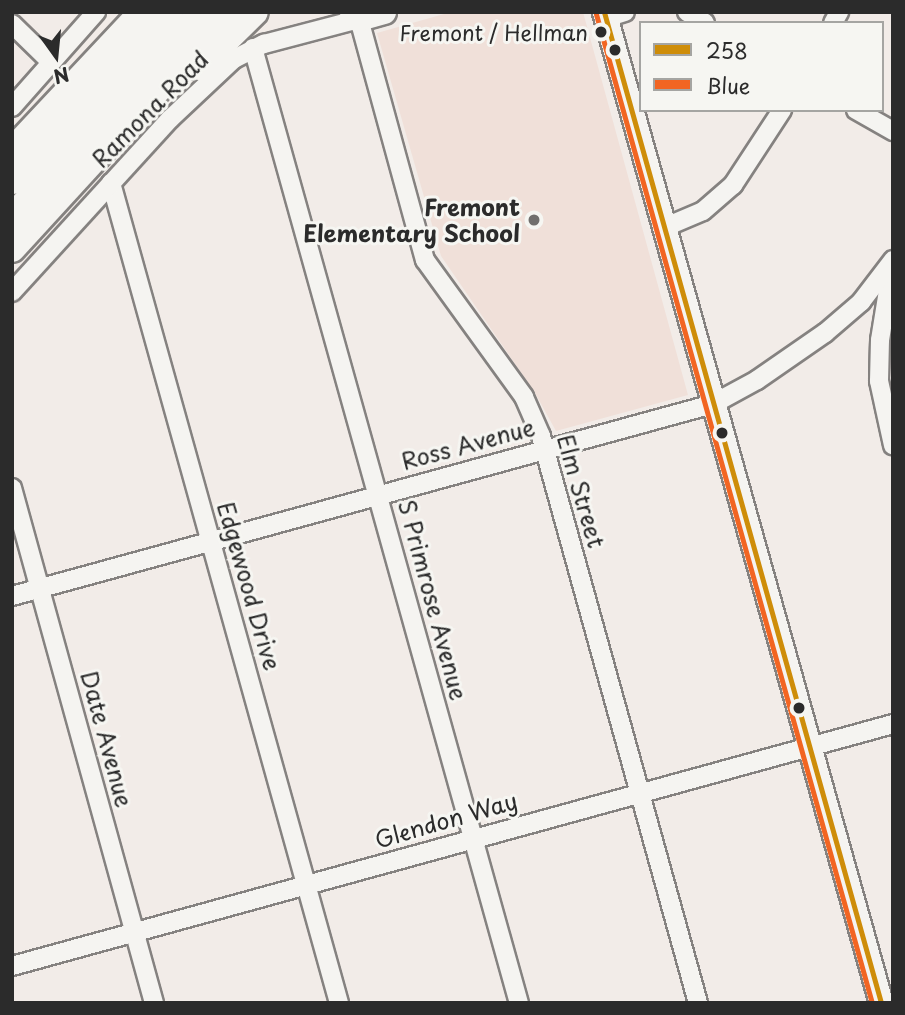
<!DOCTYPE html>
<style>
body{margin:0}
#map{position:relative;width:905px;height:1015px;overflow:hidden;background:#f2ece8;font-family:"Playpen Sans",sans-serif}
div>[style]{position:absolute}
.built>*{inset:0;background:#f0e0d9}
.roads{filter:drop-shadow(2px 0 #858280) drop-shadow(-2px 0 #858280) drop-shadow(0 2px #858280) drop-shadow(0 -2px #858280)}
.minor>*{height:18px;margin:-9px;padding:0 9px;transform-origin:9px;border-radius:9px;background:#f5f4f1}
.major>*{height:23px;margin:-11.5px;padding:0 11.5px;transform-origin:11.5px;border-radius:11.5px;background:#f5f4f1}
.highway>*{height:26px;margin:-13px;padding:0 13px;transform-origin:13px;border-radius:13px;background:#f5f4f1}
.bus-1>*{height:5px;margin:-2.5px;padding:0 2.5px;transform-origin:2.5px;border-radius:2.5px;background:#ce8d09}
.bus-2>*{height:5px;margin:-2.5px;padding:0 2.5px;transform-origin:2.5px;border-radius:2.5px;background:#f26522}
.dots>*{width:19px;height:19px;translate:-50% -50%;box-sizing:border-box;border:4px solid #f6f6f2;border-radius:50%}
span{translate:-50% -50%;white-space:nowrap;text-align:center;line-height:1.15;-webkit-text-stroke:6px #f6f6f2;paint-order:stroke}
.bus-label{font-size:21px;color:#2b2b2b}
.right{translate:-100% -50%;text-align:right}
.street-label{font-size:23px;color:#2b2b2b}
.poi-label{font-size:23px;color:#2b2b2b;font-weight:700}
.frame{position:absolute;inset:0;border:14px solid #2b2b2b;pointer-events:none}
.legend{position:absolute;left:639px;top:21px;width:245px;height:91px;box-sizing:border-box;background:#f6f6f2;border:2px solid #a5a5a2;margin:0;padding:9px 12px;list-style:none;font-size:21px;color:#2b2b2b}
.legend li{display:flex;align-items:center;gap:14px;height:35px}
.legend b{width:35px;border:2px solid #a5a5a2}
.north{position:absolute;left:21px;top:21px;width:70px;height:70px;-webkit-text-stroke:5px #f6f6f2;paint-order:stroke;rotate:165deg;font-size:19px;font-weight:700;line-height:28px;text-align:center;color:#2b2b2b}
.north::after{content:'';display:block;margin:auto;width:24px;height:32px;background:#2b2b2b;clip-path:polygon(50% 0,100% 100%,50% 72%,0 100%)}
</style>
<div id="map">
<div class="built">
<i style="clip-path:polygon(451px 12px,583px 12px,688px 395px,556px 431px,535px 393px,441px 256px,377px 33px)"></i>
</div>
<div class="roads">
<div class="minor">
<i style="left:687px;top:12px;width:21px;rotate:31deg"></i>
<i style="left:606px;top:18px;width:20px;rotate:-18deg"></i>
<i style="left:833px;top:23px;width:13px;rotate:-61deg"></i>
<i style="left:12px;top:24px;width:54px;rotate:44.3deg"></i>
<i style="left:253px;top:48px;width:991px;rotate:74.44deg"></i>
<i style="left:12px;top:107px;width:127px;rotate:-48.5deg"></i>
<i style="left:856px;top:110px;width:43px;rotate:29.6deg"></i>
<i style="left:111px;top:183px;width:851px;rotate:74.46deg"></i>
<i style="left:663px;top:228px;width:43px;rotate:-23deg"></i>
<i style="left:703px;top:211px;width:40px;rotate:-41deg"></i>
<i style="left:733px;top:185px;width:90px;rotate:-56.8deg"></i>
<i style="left:892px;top:266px;width:75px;rotate:99.2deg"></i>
<i style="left:880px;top:340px;width:41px;rotate:91.4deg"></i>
<i style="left:879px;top:381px;width:66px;rotate:77.7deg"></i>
<i style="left:12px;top:292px;width:234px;rotate:-47.6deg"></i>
<i style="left:170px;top:119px;width:88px;rotate:-43.2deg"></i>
<i style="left:234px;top:59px;width:34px;rotate:-27deg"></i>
<i style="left:264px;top:44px;width:98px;rotate:-14.7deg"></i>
<i style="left:359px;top:19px;width:250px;rotate:74.7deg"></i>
<i style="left:425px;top:260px;width:169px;rotate:54.1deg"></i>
<i style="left:524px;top:397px;width:43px;rotate:66.4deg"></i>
<i style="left:541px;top:436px;width:588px;rotate:74.52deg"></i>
<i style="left:12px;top:488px;width:534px;rotate:74.58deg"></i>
<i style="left:12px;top:596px;width:727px;rotate:-15.32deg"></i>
<i style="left:713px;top:404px;width:50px;rotate:-28.6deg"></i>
<i style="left:757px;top:380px;width:83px;rotate:-34.7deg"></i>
<i style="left:825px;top:333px;width:48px;rotate:-40.7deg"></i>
<i style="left:861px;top:302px;width:53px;rotate:-52.7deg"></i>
<i style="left:12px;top:966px;width:914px;rotate:-15.36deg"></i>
</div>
<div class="major">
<i style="left:604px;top:12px;width:1029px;rotate:74.38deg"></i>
<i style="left:359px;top:19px;width:26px;rotate:-16deg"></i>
</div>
<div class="highway">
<i style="left:353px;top:12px;width:9px;rotate:49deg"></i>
<i style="left:199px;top:67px;width:78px;rotate:-44.5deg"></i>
<i style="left:12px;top:151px;width:190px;rotate:-46.9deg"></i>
<i style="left:12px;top:181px;width:231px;rotate:-46.9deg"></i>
<i style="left:12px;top:217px;width:280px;rotate:-47.2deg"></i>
<i style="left:12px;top:249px;width:321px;rotate:-47.5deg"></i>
</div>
</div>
<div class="bus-1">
<i style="left:604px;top:12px;width:1029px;rotate:74.38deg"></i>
</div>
<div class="bus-2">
<i style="left:596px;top:14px;width:1027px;rotate:74.41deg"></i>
</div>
<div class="dots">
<i style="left:601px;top:32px;background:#2b2b2b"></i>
<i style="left:615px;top:50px;background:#2b2b2b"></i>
<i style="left:534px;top:220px;background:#716f6d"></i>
<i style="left:722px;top:433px;background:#2b2b2b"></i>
<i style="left:799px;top:708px;background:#2b2b2b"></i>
</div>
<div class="bus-label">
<span class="right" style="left:588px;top:32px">Fremont / Hellman</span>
</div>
<div class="street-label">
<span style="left:150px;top:109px;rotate:-45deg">Ramona Road</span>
<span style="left:468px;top:444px;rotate:-15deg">Ross Avenue</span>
<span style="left:581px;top:491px;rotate:74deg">Elm Street</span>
<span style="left:249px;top:586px;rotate:74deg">Edgewood Drive</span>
<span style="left:433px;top:600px;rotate:75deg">S Primrose Avenue</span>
<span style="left:107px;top:739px;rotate:75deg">Date Avenue</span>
<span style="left:446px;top:820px;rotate:-16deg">Glendon Way</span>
</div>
<div class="poi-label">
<span class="right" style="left:520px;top:220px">Fremont<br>Elementary School</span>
</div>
<div class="frame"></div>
<ul class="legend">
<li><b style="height:9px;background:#ce8d09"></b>258</li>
<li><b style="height:9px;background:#f26522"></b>Blue</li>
</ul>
<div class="north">N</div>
</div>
